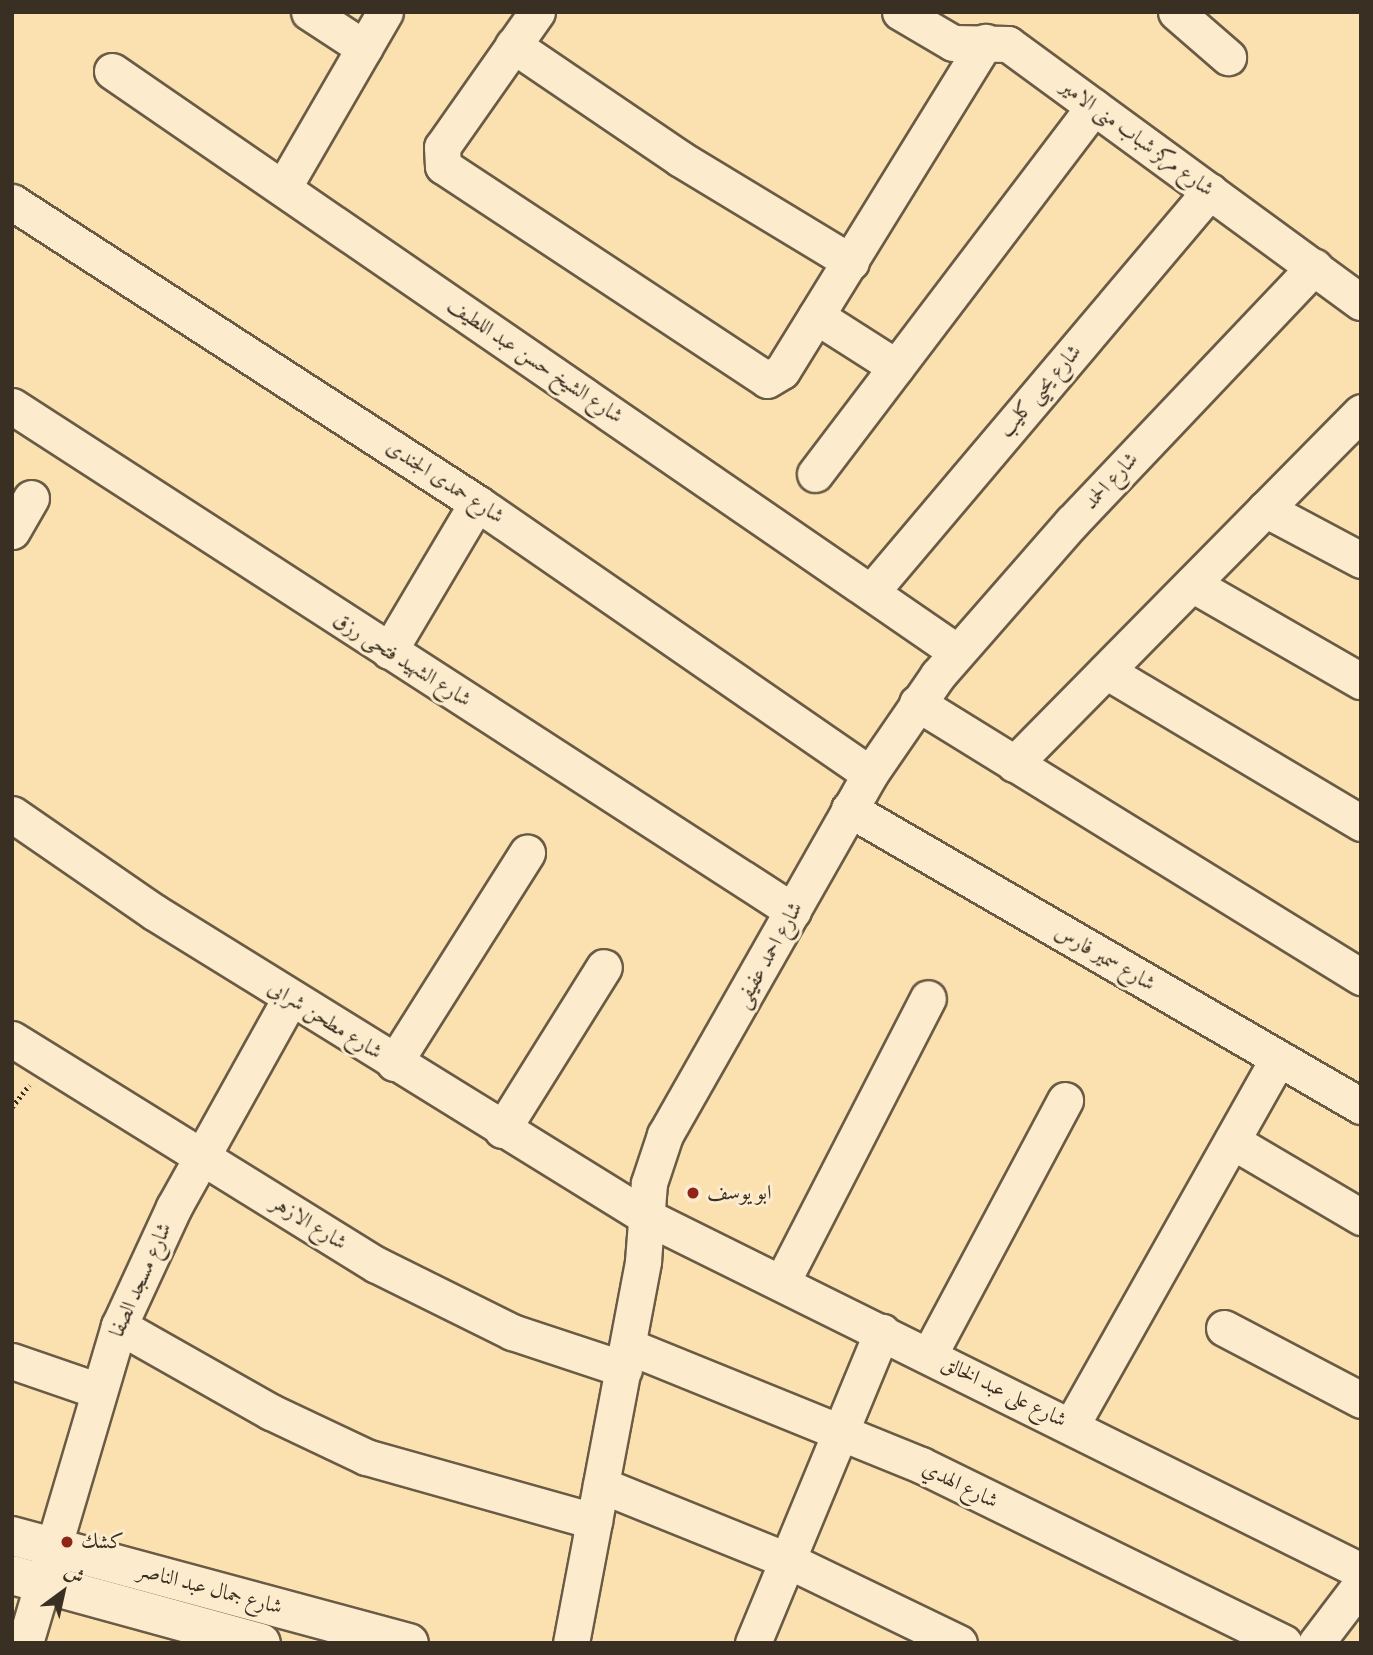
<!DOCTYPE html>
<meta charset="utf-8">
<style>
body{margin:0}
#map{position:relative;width:1373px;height:1655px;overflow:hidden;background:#fbe0b0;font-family:"IM FELL Double Pica",Amiri,serif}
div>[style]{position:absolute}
.path>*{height:4.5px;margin-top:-2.25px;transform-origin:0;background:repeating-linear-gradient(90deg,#3a2f23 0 2px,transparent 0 5.5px)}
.roads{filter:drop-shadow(2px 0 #6a5b46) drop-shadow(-2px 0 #6a5b46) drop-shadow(0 2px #6a5b46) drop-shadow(0 -2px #6a5b46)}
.minor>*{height:35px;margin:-17.5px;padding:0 17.5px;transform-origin:17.5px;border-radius:17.5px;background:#fcebcc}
.secondary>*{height:38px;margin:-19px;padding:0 19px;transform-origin:19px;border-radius:19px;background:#fcebcc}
.dots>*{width:19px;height:19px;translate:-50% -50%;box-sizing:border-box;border:4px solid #fcebcc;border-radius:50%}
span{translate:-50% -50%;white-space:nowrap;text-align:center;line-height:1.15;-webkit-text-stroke:6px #fcebcc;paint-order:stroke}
.street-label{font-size:21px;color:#3a2f23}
.poi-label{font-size:21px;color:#3a2f23}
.left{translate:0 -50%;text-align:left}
.frame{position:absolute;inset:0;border:14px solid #3a2f23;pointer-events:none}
.north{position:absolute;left:28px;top:1557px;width:70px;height:70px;-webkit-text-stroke:5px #fcebcc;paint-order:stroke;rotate:33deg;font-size:19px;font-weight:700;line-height:28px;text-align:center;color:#3a2f23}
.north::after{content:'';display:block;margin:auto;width:24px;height:32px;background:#3a2f23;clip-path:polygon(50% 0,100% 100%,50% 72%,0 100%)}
</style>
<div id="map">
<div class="path">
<i style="left:12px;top:1107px;width:28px;rotate:-52deg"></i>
</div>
<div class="roads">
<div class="minor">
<i style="left:309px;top:12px;width:66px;rotate:33.2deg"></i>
<i style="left:537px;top:12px;width:165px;rotate:125.1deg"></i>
<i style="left:442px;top:147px;width:19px;rotate:87deg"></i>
<i style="left:443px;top:166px;width:388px;rotate:33.4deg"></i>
<i style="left:767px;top:380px;width:17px;rotate:-31deg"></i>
<i style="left:782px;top:371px;width:387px;rotate:-58.3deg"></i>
<i style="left:900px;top:12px;width:61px;rotate:30.3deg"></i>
<i style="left:953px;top:43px;width:55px;rotate:1deg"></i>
<i style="left:1008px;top:44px;width:437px;rotate:36.2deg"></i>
<i style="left:1176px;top:12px;width:69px;rotate:40.9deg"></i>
<i style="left:513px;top:45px;width:201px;rotate:34.2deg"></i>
<i style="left:679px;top:158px;width:201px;rotate:31.2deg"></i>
<i style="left:112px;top:71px;width:1025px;rotate:34.51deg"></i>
<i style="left:283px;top:188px;width:203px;rotate:-59.9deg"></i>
<i style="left:12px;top:202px;width:554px;rotate:32.92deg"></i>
<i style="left:477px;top:503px;width:477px;rotate:34.6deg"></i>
<i style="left:816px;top:316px;width:95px;rotate:32.5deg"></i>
<i style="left:12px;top:406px;width:930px;rotate:32.89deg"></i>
<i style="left:815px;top:474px;width:461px;rotate:-52.8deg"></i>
<i style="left:1265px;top:509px;width:109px;rotate:28deg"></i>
<i style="left:12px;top:531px;width:38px;rotate:-60deg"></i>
<i style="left:1192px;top:584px;width:195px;rotate:29.9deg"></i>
<i style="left:871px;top:592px;width:525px;rotate:-49.79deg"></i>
<i style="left:389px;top:651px;width:172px;rotate:-59.3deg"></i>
<i style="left:1106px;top:671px;width:297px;rotate:30.8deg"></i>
<i style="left:917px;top:703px;width:522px;rotate:31.68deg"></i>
<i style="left:1014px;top:764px;width:494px;rotate:-45.4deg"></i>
<i style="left:849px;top:809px;width:592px;rotate:30.12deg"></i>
<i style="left:12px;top:814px;width:173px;rotate:34.6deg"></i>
<i style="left:154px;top:912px;width:577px;rotate:31.76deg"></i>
<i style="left:645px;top:1216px;width:799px;rotate:26.37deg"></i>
<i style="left:12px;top:1039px;width:429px;rotate:31.8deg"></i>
<i style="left:377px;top:1265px;width:151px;rotate:26.4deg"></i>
<i style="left:512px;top:1332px;width:118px;rotate:18.3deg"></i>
<i style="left:394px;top:1063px;width:249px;rotate:-57.7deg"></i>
<i style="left:502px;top:1130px;width:192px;rotate:-58deg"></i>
<i style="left:1232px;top:1141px;width:150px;rotate:30.5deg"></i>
<i style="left:782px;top:1282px;width:319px;rotate:-62.8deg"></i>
<i style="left:119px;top:1326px;width:175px;rotate:29.5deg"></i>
<i style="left:271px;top:1412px;width:105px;rotate:25.3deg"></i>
<i style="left:366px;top:1457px;width:237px;rotate:15.7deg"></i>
<i style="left:1224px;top:1328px;width:155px;rotate:27.7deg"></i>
<i style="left:628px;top:1346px;width:316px;rotate:22.1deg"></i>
<i style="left:921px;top:1465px;width:404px;rotate:26.1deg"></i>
<i style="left:929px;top:1355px;width:289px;rotate:-61.9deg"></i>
<i style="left:12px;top:1361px;width:89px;rotate:19deg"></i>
<i style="left:1071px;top:1426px;width:422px;rotate:-60.6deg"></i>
<i style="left:601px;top:1485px;width:201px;rotate:22deg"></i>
<i style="left:787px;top:1560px;width:191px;rotate:25.8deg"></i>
<i style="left:25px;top:1643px;width:331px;rotate:-73.5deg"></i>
<i style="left:119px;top:1326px;width:131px;rotate:-65.2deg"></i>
<i style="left:174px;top:1207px;width:238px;rotate:-60.9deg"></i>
<i style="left:571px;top:1643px;width:389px;rotate:-79.3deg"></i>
<i style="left:643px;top:1261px;width:78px;rotate:-85.6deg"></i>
<i style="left:649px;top:1183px;width:51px;rotate:-71.6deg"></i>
<i style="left:665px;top:1135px;width:415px;rotate:-60.4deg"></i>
<i style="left:870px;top:774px;width:120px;rotate:-55.5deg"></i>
<i style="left:938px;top:675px;width:203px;rotate:-48.8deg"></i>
<i style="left:1072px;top:522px;width:352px;rotate:-46.5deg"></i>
<i style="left:753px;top:1643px;width:337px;rotate:-67.5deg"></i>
<i style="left:1316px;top:1643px;width:74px;rotate:-52.7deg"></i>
</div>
<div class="secondary">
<i style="left:12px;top:1536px;width:411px;rotate:15.1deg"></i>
<i style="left:12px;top:1575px;width:258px;rotate:15.3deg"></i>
</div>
</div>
<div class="dots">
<i style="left:693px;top:1193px;background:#8f2418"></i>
<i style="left:67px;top:1542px;background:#8f2418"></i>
</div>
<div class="street-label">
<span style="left:1137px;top:138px;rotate:36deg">شارع مركز شباب منى الامير</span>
<span style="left:535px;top:361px;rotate:34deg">شارع الشيخ حسن عبد اللطيف</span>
<span style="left:1040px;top:391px;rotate:-49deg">شارع يحيى كليب</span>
<span style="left:1111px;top:481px;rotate:-47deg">شارع الحمد</span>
<span style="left:445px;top:482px;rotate:33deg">شارع حمدى الجندى</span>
<span style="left:402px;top:660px;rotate:32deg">شارع الشهيد فتحى رزق</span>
<span style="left:769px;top:955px;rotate:-61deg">شارع احمد عفيفى</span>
<span style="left:1105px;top:958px;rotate:30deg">شارع سمير فارس</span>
<span style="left:325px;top:1020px;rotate:32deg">شارع مطحن شرابى</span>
<span style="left:309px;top:1223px;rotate:32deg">شارع الازهر</span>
<span style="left:141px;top:1280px;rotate:-66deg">شارع مسجد الصفا</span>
<span style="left:1004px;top:1392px;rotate:26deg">شارع على عبد الخالق</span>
<span style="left:960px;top:1485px;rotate:26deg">شارع الهدي</span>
<span style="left:210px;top:1589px;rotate:15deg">شارع جمال عبد الناصر</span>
</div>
<div class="poi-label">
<span class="left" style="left:707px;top:1193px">ابو يوسف</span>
<span class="left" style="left:81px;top:1542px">كشك</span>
</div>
<div class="frame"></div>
<div class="north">ش</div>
</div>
